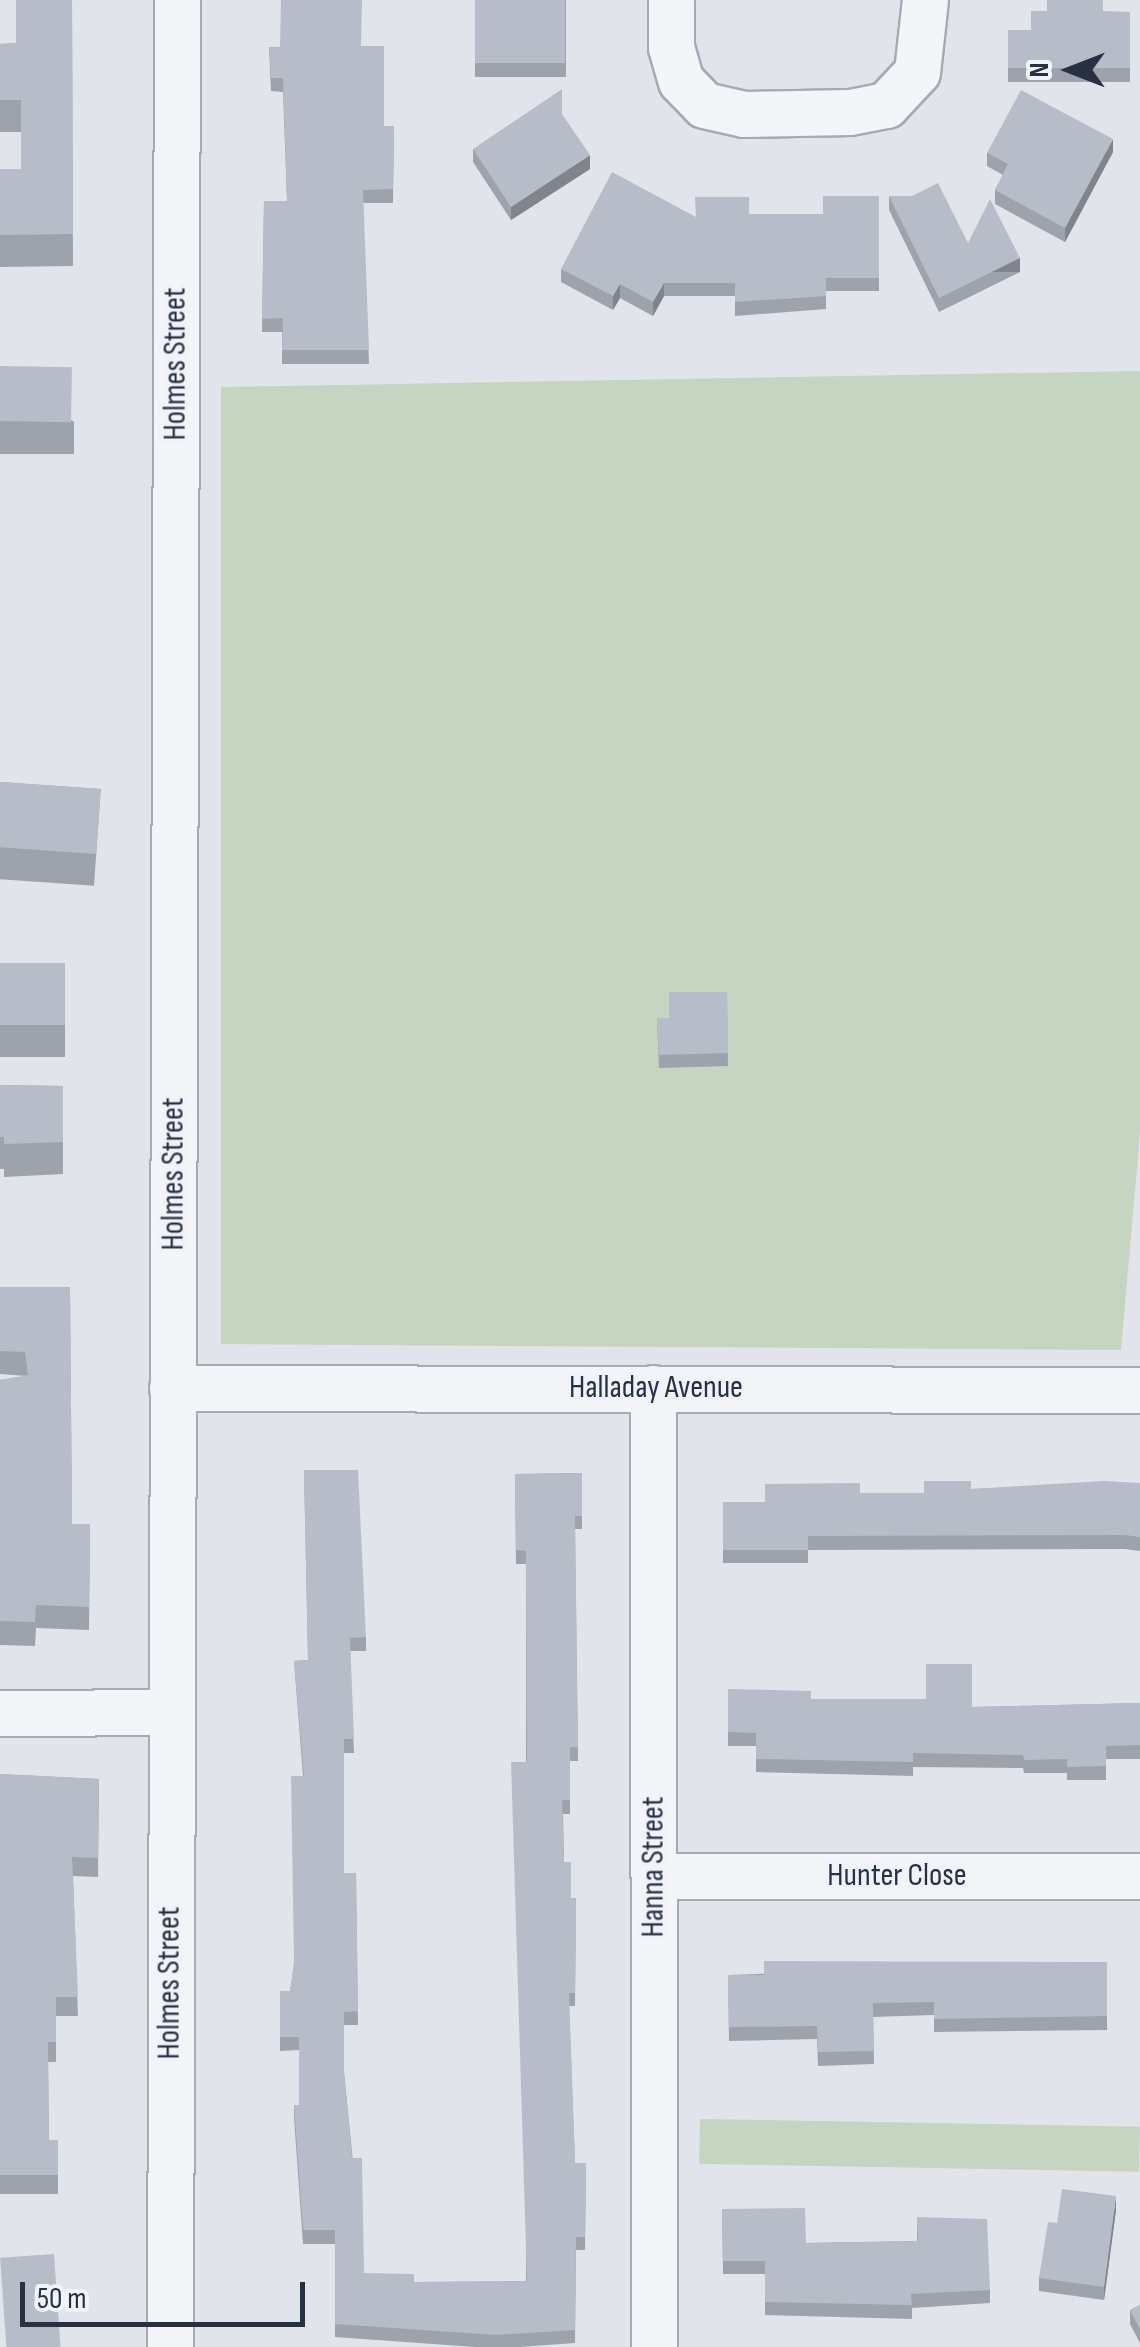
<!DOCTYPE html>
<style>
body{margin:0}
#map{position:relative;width:1140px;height:2347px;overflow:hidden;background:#e1e4ea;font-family:"Sofia Sans Condensed",sans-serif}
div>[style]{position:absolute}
.green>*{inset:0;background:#c5d5c1;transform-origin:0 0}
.roads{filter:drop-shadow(2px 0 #a6aab5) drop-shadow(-2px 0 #a6aab5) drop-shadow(0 2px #a6aab5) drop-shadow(0 -2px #a6aab5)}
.minor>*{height:45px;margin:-22.5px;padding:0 22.5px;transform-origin:22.5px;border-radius:22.5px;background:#f4f5f8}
.wall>*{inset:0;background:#9da3ac;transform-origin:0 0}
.shaded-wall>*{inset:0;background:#80848c;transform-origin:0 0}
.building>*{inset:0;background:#b7bdc8;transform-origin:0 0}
span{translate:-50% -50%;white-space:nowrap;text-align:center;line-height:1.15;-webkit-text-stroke:9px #f0f3f8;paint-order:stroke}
.street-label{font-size:32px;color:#283043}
.north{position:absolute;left:1020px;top:20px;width:100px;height:100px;-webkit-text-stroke:8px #f0f3f8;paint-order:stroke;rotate:270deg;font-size:28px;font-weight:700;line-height:40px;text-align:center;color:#283043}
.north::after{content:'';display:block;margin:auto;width:35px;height:45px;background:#283043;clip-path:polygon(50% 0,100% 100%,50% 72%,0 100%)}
.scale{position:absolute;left:20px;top:2282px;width:285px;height:45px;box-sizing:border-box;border:5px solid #283043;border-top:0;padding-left:12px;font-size:30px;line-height:35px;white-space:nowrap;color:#283043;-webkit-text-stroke:8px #f0f3f8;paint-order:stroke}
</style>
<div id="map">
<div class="green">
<i style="clip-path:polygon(1140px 371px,1140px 1133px,1121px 1350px,221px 1344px,221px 387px)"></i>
<i style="left:700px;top:2119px;width:440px;height:45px;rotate:1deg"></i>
</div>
<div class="roads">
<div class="minor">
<i style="left:671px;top:0;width:47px;rotate:90deg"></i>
<i style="left:671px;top:47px;width:35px;rotate:74deg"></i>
<i style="left:681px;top:81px;width:33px;rotate:46deg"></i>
<i style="left:704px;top:105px;width:41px;rotate:12.7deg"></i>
<i style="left:744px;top:114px;width:106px;rotate:-1.1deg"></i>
<i style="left:850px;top:112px;width:37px;rotate:-11deg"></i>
<i style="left:886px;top:105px;width:45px;rotate:-46.8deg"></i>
<i style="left:917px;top:72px;width:72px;rotate:-83.7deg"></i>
<i style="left:172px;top:1388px;width:968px;rotate:0.12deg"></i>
<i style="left:653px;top:1388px;width:959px;rotate:89.94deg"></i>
<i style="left:0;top:1713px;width:171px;rotate:-0.3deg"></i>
<i style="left:654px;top:1876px;width:486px"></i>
<i style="left:170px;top:2347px;width:2347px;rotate:-89.83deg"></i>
</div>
</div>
<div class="wall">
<i style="clip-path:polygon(72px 0,73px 266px,0 267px,0 169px,21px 169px,21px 132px,0 132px,0 44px,16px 43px)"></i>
<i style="left:475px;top:0;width:91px;height:77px"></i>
<i style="clip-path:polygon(1103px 12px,1130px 12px,1130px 82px,1008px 82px,1008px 30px,1031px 30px)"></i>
<i style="clip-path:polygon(361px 46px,384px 126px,394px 126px,393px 203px,363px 203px,369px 364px,282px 364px,282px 332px,262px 332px,264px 201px,287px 201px,283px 92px,271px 91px,269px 47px)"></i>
<i style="clip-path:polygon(473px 149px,590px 169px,511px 220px,473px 162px)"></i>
<i style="clip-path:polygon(1113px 152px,1065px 242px,995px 204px,995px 190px,1003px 175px,987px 166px,987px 153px)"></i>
<i style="clip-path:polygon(879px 196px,879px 291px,826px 291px,826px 309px,735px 316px,735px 296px,664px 296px,653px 316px,620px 298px,613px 310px,561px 282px,561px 269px,695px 217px,749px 214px,823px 214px)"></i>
<i style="clip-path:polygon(889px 196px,968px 243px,1020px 272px,939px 312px,889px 210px)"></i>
<i style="clip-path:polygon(0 366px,74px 422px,74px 454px,0 454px)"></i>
<i style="left:0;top:782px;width:101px;height:97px;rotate:4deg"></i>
<i style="left:0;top:963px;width:65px;height:94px"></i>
<i style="clip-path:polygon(727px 992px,728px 1066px,659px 1068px,657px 1018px,669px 1018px)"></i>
<i style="clip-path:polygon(0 1085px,63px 1086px,63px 1174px,4px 1177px,4px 1169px,0 1169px)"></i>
<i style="clip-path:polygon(0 1287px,70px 1287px,72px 1524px,90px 1524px,89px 1630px,36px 1628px,35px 1646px,0 1645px,0 1380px,26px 1376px,0 1374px)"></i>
<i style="clip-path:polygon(304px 1470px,366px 1637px,366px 1651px,350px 1651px,354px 1753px,344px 1753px,344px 1873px,356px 1873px,358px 2025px,344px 2025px,344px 2072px,364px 2273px,414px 2282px,526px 2281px,526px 1564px,516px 1564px,515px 1474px,582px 1473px,582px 1529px,575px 1529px,578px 1761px,570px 1761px,570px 1814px,563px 1814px,564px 1862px,571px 1898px,576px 1898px,575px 2006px,569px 2006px,575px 2163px,586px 2163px,585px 2250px,576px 2250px,575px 2343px,520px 2347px,475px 2347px,335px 2337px,335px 2244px,303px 2244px,294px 2118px,294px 2105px,299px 2105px,299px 2050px,280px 2051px,280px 1991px,290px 1991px,294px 1965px,303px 1776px,294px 1661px,308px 1660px)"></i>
<i style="clip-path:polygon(1140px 1483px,1140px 1551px,1125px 1549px,808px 1550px,808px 1563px,723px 1563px,723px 1502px,765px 1502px,860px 1493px,924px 1493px,971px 1489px)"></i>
<i style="clip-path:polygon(728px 1689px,811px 1699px,972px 1707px,1140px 1703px,1140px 1759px,1106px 1759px,1106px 1780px,1067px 1780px,1067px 1773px,1024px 1773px,1023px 1768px,913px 1767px,913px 1776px,756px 1772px,756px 1746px,728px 1746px)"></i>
<i style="clip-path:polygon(0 1774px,99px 1779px,98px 1877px,73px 1876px,78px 2016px,56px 2016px,56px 2062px,48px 2062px,49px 2140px,58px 2140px,58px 2194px,0 2194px)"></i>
<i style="clip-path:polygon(1107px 1962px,1107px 2030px,934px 2032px,934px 2015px,873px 2017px,874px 2064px,818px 2066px,817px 2039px,729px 2041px,728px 1975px)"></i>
<i style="clip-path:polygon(722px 2209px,806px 2243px,917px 2241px,917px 2217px,990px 2290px,990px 2303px,912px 2308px,912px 2319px,765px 2315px,765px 2274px,723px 2274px)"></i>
<i style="clip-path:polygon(1116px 2210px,1104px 2300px,1039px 2291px,1039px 2278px,1057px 2223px)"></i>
<i style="clip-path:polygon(1140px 2305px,1140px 2343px,1130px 2324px,1130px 2310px)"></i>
</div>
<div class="shaded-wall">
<i style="clip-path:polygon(1113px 139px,1113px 152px,1065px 242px,1065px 228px)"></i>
<i style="clip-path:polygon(590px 155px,590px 169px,511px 220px,511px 207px)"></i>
<i style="left:1020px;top:258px;width:14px;height:90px;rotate:90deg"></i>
<i style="clip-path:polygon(664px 283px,664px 296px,653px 316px,653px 302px)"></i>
<i style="clip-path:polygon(620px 284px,620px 298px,613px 310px,613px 296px)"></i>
<i style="clip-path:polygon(1116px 2196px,1116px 2210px,1104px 2300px,1104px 2287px)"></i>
</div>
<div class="building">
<i style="clip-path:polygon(16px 0,72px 0,73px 234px,0 235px,0 169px,21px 169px,21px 100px,0 100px,0 44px,16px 43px)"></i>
<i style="clip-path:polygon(281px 0,362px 0,361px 46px,384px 46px,384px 126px,394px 126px,393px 189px,363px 190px,369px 350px,282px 350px,283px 318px,262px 319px,264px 201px,287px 201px,283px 78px,271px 78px,269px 47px,280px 47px)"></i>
<i style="left:475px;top:0;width:90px;height:63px"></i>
<i style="clip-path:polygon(1047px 0,1103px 0,1103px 11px,1130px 12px,1130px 68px,1008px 68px,1008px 30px,1031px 30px,1031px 11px,1047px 11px)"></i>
<i style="clip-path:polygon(562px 89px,562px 114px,590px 155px,511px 207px,473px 149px)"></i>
<i style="clip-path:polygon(1021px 90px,1113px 139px,1065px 228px,995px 190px,1008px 164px,987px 153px)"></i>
<i style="clip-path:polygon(612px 172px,696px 217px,695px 197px,749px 197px,749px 214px,823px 214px,823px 196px,879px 196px,879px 278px,826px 278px,826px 296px,735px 302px,735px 283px,664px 283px,653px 302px,620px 284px,613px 296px,561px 269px)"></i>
<i style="clip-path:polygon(938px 183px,968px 243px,990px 199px,1020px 258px,939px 298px,889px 196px,912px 196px)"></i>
<i style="left:0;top:366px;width:72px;height:55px;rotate:1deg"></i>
<i style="left:0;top:782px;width:101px;height:65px;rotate:4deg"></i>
<i style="left:0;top:963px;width:65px;height:62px"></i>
<i style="clip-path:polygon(669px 992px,727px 992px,728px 1053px,659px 1055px,657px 1018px,669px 1018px)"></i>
<i style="clip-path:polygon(0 1085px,63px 1086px,63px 1142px,4px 1144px,4px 1137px,0 1137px)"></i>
<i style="clip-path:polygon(0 1287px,70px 1287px,72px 1524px,90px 1524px,89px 1607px,36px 1605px,35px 1622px,0 1621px,0 1380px,28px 1375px,25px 1352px,0 1351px)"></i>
<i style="clip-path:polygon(304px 1470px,358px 1470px,366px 1637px,350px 1638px,354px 1739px,344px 1739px,344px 1873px,356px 1873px,358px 2011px,344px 2012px,344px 2072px,352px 2158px,362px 2158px,364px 2273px,414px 2274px,414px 2282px,527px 2281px,511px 1762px,527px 1762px,526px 1551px,516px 1550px,515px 1474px,582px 1473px,582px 1516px,575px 1516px,578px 1747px,570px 1747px,570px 1800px,562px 1800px,564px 1862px,571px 1862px,571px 1898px,576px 1898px,575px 1993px,569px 1993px,575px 2163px,586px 2163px,585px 2237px,576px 2237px,575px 2330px,496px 2335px,335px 2324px,335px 2230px,303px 2230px,294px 2105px,299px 2105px,299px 2037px,280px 2037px,280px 1991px,290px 1991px,294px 1963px,291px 1776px,304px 1776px,294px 1661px,308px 1660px)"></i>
<i style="clip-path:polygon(924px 1481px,971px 1481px,971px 1489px,1104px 1481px,1140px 1483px,1140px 1537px,1125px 1535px,808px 1536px,808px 1550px,723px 1550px,723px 1502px,765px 1502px,765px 1484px,860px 1483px,860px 1493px,924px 1493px)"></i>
<i style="clip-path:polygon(926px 1664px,972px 1664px,972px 1707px,1140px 1703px,1140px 1745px,1106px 1746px,1106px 1766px,1067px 1767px,1067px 1759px,1024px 1760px,1023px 1755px,913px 1753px,913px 1762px,756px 1759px,756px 1733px,728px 1732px,728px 1689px,811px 1691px,811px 1699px,926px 1699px)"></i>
<i style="clip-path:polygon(0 1774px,99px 1779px,98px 1858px,72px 1857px,78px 1997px,56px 1997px,56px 2042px,48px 2042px,49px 2140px,58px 2140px,58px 2175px,0 2175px)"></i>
<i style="clip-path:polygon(764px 1961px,1107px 1962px,1107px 2016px,934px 2019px,934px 2002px,873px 2003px,874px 2051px,818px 2052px,817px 2026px,729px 2027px,728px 1975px,764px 1975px)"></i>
<i style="clip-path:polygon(1062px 2189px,1116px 2196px,1104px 2287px,1039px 2278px,1048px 2222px,1057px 2223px)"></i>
<i style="clip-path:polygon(805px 2208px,806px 2243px,918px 2241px,917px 2217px,987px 2219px,990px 2290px,911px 2294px,912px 2305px,765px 2302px,765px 2261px,723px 2261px,722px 2209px)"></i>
<i style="left:54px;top:2254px;width:93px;height:54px;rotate:86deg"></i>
<i style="clip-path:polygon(1140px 2305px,1140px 2329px,1130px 2310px)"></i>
</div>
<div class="street-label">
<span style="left:176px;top:364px;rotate:-90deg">Holmes Street</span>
<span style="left:174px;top:1174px;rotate:-90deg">Holmes Street</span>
<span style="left:656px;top:1388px">Halladay Avenue</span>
<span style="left:654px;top:1867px;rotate:-90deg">Hanna Street</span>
<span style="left:897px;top:1876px">Hunter Close</span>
<span style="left:170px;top:1983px;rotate:-90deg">Holmes Street</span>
</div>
<div class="north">N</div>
<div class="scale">50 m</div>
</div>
